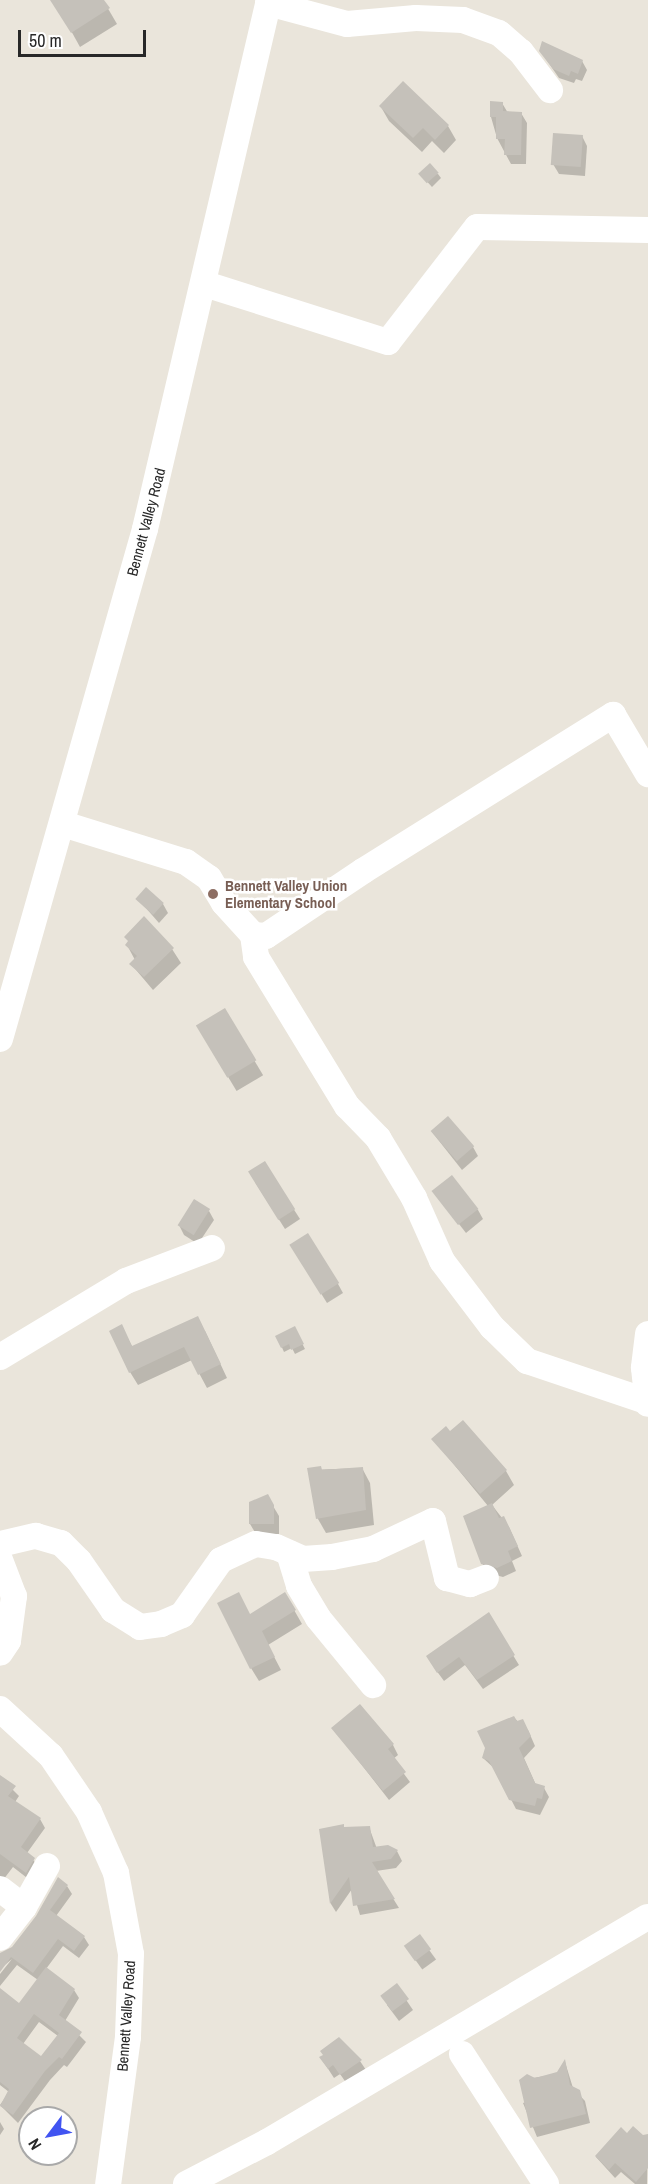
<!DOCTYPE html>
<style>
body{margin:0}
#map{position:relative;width:648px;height:2184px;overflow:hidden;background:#eae5db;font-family:"Archivo Narrow",sans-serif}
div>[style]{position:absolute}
.shadow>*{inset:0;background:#0003;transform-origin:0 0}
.building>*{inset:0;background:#c5c1ba;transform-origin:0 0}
.minor>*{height:26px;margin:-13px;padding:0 13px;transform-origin:13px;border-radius:13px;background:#fff}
.dots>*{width:16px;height:16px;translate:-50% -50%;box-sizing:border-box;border:3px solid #fff;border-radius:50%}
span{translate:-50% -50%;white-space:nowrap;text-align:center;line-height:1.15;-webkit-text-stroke:5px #fff;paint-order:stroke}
.street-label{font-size:15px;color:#282828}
.education-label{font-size:15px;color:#785e54;font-weight:700}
.left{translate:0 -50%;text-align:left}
.north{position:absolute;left:18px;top:2106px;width:60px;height:60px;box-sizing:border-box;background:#fff;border:2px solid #a9a9a9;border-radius:50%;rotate:238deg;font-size:16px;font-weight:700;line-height:24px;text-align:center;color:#282828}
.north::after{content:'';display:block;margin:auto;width:21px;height:27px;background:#4154f1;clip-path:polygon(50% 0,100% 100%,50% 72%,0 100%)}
.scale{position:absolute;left:18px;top:30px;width:128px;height:27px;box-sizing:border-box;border:3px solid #282828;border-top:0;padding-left:8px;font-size:18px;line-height:21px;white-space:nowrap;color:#282828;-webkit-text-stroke:4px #fff;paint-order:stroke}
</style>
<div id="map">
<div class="shadow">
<i style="clip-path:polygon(54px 0,103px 0,117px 24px,80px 47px)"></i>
<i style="clip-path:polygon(546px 59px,582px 61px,587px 70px,582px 81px,576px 79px,574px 83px,559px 78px)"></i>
<i style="clip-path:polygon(502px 103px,508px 113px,521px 113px,527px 123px,526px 164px,511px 164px,497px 138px,491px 117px)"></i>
<i style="clip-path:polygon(381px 107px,448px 126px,456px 140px,444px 153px,432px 141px,422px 152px,389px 121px)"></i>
<i style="clip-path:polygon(582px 136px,587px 146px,585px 176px,559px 174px,553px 164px)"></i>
<i style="clip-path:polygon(438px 174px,441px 178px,432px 187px,421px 175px)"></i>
<i style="clip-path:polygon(138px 899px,163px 904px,168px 913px,159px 923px)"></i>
<i style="clip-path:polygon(127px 945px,172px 949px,181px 963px,153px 990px,131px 964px,135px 960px)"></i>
<i style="left:224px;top:1010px;width:76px;height:31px;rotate:59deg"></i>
<i style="clip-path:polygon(432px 1132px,473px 1147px,478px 1156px,462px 1170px)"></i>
<i style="clip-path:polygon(264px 1163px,300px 1219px,285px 1229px,255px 1182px)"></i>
<i style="clip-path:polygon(434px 1192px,478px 1210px,483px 1219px,466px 1233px)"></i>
<i style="clip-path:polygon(209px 1211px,214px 1220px,198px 1244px,184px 1235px,179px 1225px)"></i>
<i style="clip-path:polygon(291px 1245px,338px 1284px,343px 1293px,327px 1303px)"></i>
<i style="clip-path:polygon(121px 1326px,133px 1348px,205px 1331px,227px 1378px,207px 1388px,192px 1360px,138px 1385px,130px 1372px)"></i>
<i style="clip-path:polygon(294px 1328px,305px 1349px,295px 1354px,292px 1348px,284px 1352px,277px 1336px)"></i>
<i style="clip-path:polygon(433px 1439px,506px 1471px,514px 1485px,492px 1505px,509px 1527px,522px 1556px,512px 1561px,516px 1571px,503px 1577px,488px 1573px,482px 1563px,488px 1506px)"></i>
<i style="clip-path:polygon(362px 1468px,370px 1483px,374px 1525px,326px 1533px,318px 1519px,309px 1470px)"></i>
<i style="clip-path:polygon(267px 1496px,279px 1516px,279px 1534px,256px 1534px,250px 1524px)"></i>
<i style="clip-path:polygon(285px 1594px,302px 1624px,268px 1645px,281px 1670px,259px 1681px,251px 1668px,250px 1616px)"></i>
<i style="clip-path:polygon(488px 1614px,519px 1665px,483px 1689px,465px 1665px,444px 1681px,433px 1666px)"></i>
<i style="clip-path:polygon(514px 1718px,528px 1730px,535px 1746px,524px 1758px,536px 1785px,544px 1788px,549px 1797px,540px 1815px,516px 1809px,496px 1770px,483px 1758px,487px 1748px,479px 1731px)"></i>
<i style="clip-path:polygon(333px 1728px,393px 1745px,398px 1755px,393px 1759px,410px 1782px,389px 1800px)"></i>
<i style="clip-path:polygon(0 1777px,19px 1796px,15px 1802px,40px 1819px,45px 1828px,27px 1853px,39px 1867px,31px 1881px,13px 1867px,0 1884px)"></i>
<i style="clip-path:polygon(343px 1826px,345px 1829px,369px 1827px,377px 1849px,397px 1851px,402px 1861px,396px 1868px,376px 1871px,399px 1908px,360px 1915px,352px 1889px,336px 1912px,331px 1904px,321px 1830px)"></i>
<i style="clip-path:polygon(evenodd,67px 1886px,72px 1894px,56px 1916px,84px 1937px,89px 1945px,79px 1958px,63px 1946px,46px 1969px,74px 1990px,79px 1998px,65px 2021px,86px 2042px,67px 2067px,64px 2065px,50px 2080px,18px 2123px,0 2105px,9px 2092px,0 2085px,0 1990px,19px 2005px,38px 1980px,17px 1965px,0 1986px,0 1974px,12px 1959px,0 1969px,0 1954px,13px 1948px,67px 1886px,39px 2022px,58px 2036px,42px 2058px,23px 2044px,39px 2022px)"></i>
<i style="left:419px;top:1936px;width:29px;height:17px;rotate:54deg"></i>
<i style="clip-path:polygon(396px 1985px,413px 2010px,399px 2021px,387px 2005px)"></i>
<i style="clip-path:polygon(321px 2058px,360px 2061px,366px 2070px,347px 2084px,340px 2074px,334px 2078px)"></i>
<i style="clip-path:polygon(565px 2062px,573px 2088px,585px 2101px,590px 2123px,537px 2137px,523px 2103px,526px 2102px,520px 2080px,558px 2074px)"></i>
<i style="clip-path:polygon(0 2122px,4px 2129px,0 2135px)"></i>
<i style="clip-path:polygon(627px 2135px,648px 2135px,647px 2184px,635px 2184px,621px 2172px,615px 2178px,596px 2157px)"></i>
</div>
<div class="building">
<i style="clip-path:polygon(50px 0,104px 0,110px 8px,71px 33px)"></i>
<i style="clip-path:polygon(542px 41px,583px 60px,578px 74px,571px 71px,569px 76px,553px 69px,539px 51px)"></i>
<i style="clip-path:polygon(403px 81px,449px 125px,435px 140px,423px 128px,413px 138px,379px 106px)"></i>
<i style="clip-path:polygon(490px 101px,503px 102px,503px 111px,522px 112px,521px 155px,504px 155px,505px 139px,496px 139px,496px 117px,490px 117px)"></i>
<i style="left:553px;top:133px;width:30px;height:32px;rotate:4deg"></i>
<i style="left:430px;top:163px;width:13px;height:16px;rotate:48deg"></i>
<i style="left:146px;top:887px;width:24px;height:16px;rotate:42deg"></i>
<i style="clip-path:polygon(144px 916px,174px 948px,144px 977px,129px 964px,137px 956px,125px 945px,128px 941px,124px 937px)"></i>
<i style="left:225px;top:1008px;width:61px;height:34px;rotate:59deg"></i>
<i style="left:448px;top:1116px;width:40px;height:23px;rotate:49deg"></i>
<i style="left:265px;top:1161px;width:57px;height:20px;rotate:58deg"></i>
<i style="left:452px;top:1175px;width:43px;height:26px;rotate:52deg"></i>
<i style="left:194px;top:1199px;width:19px;height:31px;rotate:32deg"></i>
<i style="left:308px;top:1233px;width:59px;height:22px;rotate:58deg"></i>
<i style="clip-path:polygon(198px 1316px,221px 1364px,198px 1375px,184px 1347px,129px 1373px,109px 1331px,122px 1324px,132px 1346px)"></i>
<i style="clip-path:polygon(295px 1326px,304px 1344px,291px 1350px,289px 1344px,281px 1348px,275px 1336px)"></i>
<i style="clip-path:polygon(463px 1420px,507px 1470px,480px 1494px,431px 1439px,446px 1426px,450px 1431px)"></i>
<i style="clip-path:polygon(321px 1466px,322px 1470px,363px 1467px,366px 1510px,316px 1519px,307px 1468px)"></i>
<i style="clip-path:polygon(268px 1494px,274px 1505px,274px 1524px,249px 1524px,249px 1502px)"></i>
<i style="clip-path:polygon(492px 1503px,499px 1518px,504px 1516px,518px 1546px,508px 1551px,512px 1561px,497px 1568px,481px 1564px,463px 1516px)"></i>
<i style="clip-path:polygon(239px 1592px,250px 1614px,285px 1592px,296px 1610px,262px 1631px,275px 1657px,250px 1669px,217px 1603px)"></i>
<i style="clip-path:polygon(489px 1612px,515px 1655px,477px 1680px,459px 1657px,437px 1673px,426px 1656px)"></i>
<i style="clip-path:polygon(360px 1704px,394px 1744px,388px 1749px,406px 1772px,383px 1791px,331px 1728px)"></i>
<i style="clip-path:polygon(514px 1716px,517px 1721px,523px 1719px,531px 1736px,519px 1748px,535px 1783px,545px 1786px,542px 1799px,537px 1798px,535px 1806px,509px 1800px,489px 1761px,482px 1758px,485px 1748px,477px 1731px)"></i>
<i style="clip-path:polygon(0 1775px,16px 1786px,8px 1796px,41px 1818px,21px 1847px,35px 1858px,26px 1873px,0 1854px)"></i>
<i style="clip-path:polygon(344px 1824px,344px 1827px,370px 1826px,373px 1847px,388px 1845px,398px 1850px,391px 1859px,372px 1862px,395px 1899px,353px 1906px,349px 1877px,330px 1904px,319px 1829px)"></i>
<i style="clip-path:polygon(58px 1877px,68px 1885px,50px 1910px,85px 1936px,74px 1951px,58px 1939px,33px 1973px,11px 1957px,0 1972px,0 1953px,12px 1947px,36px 1916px)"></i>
<i style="left:420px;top:1934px;width:19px;height:20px;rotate:54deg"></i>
<i style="clip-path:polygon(evenodd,46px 1967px,75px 1989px,59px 2015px,82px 2032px,62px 2059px,59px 2057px,45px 2071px,13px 2115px,0 2106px,9px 2089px,0 2082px,0 1988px,19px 2003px,46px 1967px,34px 2014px,59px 2033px,41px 2056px,17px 2038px,34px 2014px)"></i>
<i style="left:397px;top:1983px;width:20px;height:21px;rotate:53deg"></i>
<i style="clip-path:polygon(339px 2037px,362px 2060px,340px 2075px,333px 2065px,328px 2069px,319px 2057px,323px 2055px,320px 2051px)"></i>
<i style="clip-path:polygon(565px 2059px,570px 2085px,580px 2090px,586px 2114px,530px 2128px,519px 2080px,527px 2074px,535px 2078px,557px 2072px)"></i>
<i style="clip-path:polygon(633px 2126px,643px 2135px,648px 2134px,648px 2168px,636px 2182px,615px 2163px,609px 2170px,595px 2156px,621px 2127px,627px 2133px)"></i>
</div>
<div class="minor">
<i style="left:268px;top:3px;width:82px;rotate:14.9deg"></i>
<i style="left:347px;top:24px;width:69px;rotate:-5deg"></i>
<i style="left:416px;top:18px;width:47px;rotate:2.4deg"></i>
<i style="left:463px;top:20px;width:38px;rotate:20deg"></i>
<i style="left:499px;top:33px;width:29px;rotate:41deg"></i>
<i style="left:521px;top:52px;width:48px;rotate:52.7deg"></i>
<i style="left:205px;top:284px;width:192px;rotate:17.6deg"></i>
<i style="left:388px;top:342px;width:145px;rotate:-52.3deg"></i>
<i style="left:477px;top:227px;width:171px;rotate:1deg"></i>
<i style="left:63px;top:824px;width:129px;rotate:17.2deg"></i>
<i style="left:186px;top:862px;width:28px;rotate:35deg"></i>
<i style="left:209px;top:878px;width:29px;rotate:59deg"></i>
<i style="left:224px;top:903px;width:43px;rotate:47.8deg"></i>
<i style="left:253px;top:935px;width:13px;rotate:4deg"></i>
<i style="left:266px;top:936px;width:117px;rotate:-33.8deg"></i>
<i style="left:363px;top:871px;width:295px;rotate:-32deg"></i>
<i style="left:613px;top:715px;width:69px;rotate:59.3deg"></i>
<i style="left:253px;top:935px;width:22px;rotate:82deg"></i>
<i style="left:256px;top:957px;width:175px;rotate:58.6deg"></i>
<i style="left:347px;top:1106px;width:45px;rotate:45.9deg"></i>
<i style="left:378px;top:1138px;width:70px;rotate:59deg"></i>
<i style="left:414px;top:1198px;width:69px;rotate:66deg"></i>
<i style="left:442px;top:1261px;width:83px;rotate:52.9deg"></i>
<i style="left:492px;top:1327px;width:49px;rotate:44.2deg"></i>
<i style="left:527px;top:1361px;width:126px;rotate:18.6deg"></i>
<i style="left:0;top:1039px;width:530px;rotate:-74.13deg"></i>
<i style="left:145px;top:529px;width:543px;rotate:-76.81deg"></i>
<i style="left:648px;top:1334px;width:34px;rotate:97deg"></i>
<i style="left:644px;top:1368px;width:36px;rotate:84deg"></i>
<i style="left:0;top:1357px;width:147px;rotate:-31.1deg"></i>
<i style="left:126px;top:1281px;width:92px;rotate:-21deg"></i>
<i style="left:0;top:1544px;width:37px;rotate:-13deg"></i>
<i style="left:36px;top:1536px;width:26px;rotate:16deg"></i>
<i style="left:61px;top:1543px;width:25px;rotate:45deg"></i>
<i style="left:79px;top:1561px;width:60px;rotate:55.2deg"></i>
<i style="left:113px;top:1610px;width:32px;rotate:32deg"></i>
<i style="left:140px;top:1627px;width:21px;rotate:-8deg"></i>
<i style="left:161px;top:1624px;width:23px;rotate:-23deg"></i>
<i style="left:182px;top:1615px;width:67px;rotate:-54.7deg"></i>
<i style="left:221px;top:1560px;width:38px;rotate:-25deg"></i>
<i style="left:256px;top:1544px;width:20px;rotate:9deg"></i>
<i style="left:276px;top:1547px;width:30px;rotate:24deg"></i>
<i style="left:303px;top:1559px;width:29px;rotate:-4deg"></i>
<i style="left:332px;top:1557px;width:42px;rotate:-11deg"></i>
<i style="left:373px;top:1549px;width:66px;rotate:-25deg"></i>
<i style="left:433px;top:1521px;width:59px;rotate:76.2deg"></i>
<i style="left:447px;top:1578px;width:24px;rotate:15deg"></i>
<i style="left:470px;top:1584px;width:17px;rotate:-21deg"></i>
<i style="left:289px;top:1553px;width:34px;rotate:73deg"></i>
<i style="left:299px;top:1586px;width:37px;rotate:59deg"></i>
<i style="left:318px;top:1618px;width:87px;rotate:50.6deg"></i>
<i style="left:0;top:1560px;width:39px;rotate:69deg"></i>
<i style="left:14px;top:1596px;width:45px;rotate:97.6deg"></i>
<i style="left:8px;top:1641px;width:14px;rotate:124deg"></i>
<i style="left:0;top:1709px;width:69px;rotate:42.7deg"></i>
<i style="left:51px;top:1756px;width:68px;rotate:55.8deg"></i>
<i style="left:89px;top:1812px;width:67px;rotate:66.1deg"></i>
<i style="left:116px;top:1873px;width:82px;rotate:79.5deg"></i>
<i style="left:131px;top:1954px;width:83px;rotate:92.1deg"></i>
<i style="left:128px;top:2037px;width:148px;rotate:97.7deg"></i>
<i style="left:0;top:1889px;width:30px;rotate:37deg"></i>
<i style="left:24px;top:1907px;width:39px;rotate:128deg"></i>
<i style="left:24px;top:1907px;width:47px;rotate:-60.7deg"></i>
<i style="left:462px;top:2054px;width:155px;rotate:57.1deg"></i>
<i style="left:186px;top:2184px;width:91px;rotate:-27.4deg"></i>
<i style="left:267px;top:2142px;width:442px;rotate:-30.6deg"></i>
</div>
<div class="dots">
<i style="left:213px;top:894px;background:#8d6e63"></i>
</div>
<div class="street-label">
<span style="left:146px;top:522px;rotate:-75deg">Bennett Valley Road</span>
<span style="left:126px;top:2016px;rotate:-86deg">Bennett Valley Road</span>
</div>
<div class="education-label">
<span class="left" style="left:225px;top:894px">Bennett Valley Union<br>Elementary School</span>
</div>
<div class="north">N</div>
<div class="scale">50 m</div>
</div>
